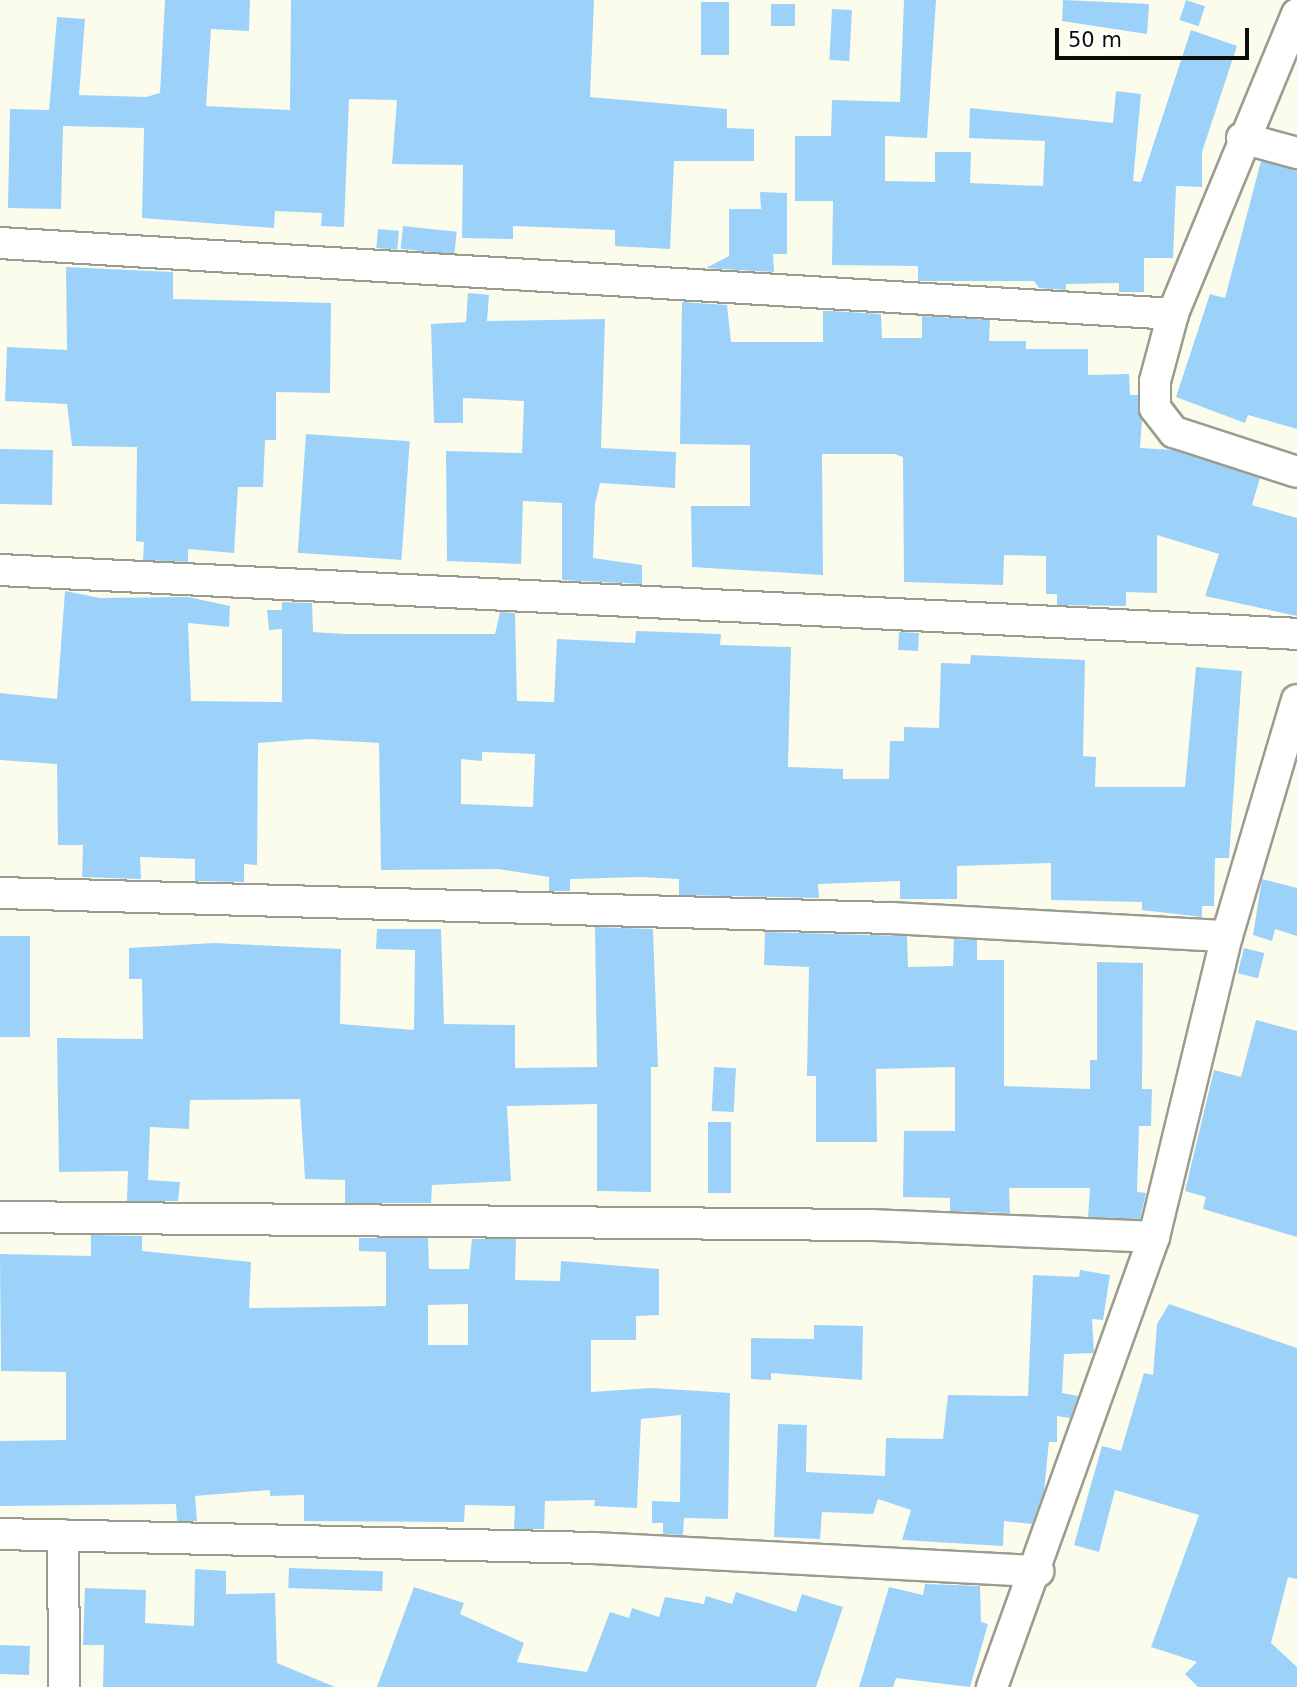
<!DOCTYPE html>
<style>
body{margin:0}
#map{position:relative;width:1297px;height:1687px;overflow:hidden;background:#fcfced;font-family:"DejaVu Sans",sans-serif}
div>[style]{position:absolute}
.building>*{inset:0;background:#9cd2f9;transform-origin:0 0}
.roads{filter:drop-shadow(2px 0 #9b9b8e) drop-shadow(-2px 0 #9b9b8e) drop-shadow(0 2px #9b9b8e) drop-shadow(0 -2px #9b9b8e)}
.minor>*{height:30px;margin:-15px;padding:0 15px;transform-origin:15px;border-radius:15px;background:#fff}
span{translate:-50% -50%;white-space:nowrap;text-align:center;line-height:1.15;-webkit-text-stroke:5px #fff;paint-order:stroke}
.scale{position:absolute;left:1055px;top:28px;width:194px;height:32px;box-sizing:border-box;border:4px solid #0d0c08;border-top:0;padding-left:9px;font-size:21px;line-height:24px;white-space:nowrap;color:#0d0c08;-webkit-text-stroke:5px #fff;paint-order:stroke}
</style>
<div id="map">
<div class="building">
<i style="clip-path:polygon(165px 0,250px 0,249px 31px,211px 29px,206px 106px,290px 110px,291px 0,594px 0,590px 97px,727px 109px,727px 128px,754px 129px,754px 161px,674px 161px,670px 249px,615px 246px,615px 230px,513px 226px,513px 239px,462px 238px,463px 165px,392px 164px,397px 100px,349px 99px,344px 227px,321px 226px,322px 213px,275px 211px,274px 228px,142px 218px,144px 128px,63px 126px,61px 209px,8px 208px,10px 109px,49px 110px,57px 17px,85px 19px,79px 95px,146px 97px,160px 93px)"></i>
<i style="clip-path:polygon(904px 0,936px 0,927px 138px,885px 136px,885px 181px,935px 182px,935px 152px,971px 152px,970px 183px,1043px 186px,1045px 141px,969px 138px,970px 108px,1113px 123px,1116px 91px,1141px 94px,1133px 181px,1141px 182px,1191px 30px,1237px 46px,1202px 152px,1202px 187px,1176px 186px,1173px 258px,1144px 258px,1144px 292px,1119px 292px,1119px 283px,1066px 284px,1066px 290px,1039px 288px,1034px 281px,918px 281px,918px 266px,832px 265px,833px 201px,795px 201px,795px 136px,831px 136px,832px 100px,900px 102px)"></i>
<i style="clip-path:polygon(1063px 0,1149px 4px,1147px 34px,1062px 21px)"></i>
<i style="left:1186px;top:0;width:20px;height:21px;rotate:18deg"></i>
<i style="left:729px;top:2px;width:53px;height:28px;rotate:90deg"></i>
<i style="left:771px;top:4px;width:24px;height:22px"></i>
<i style="left:832px;top:9px;width:20px;height:51px;rotate:3deg"></i>
<i style="clip-path:polygon(1261px 161px,1297px 170px,1297px 429px,1248px 415px,1245px 423px,1176px 397px,1210px 294px,1225px 298px)"></i>
<i style="clip-path:polygon(760px 192px,787px 193px,787px 254px,773px 254px,774px 272px,706px 268px,729px 256px,729px 209px,761px 209px)"></i>
<i style="left:403px;top:226px;width:54px;height:23px;rotate:6deg"></i>
<i style="left:378px;top:229px;width:21px;height:19px;rotate:5deg"></i>
<i style="clip-path:polygon(66px 267px,173px 272px,173px 299px,331px 303px,330px 393px,276px 392px,276px 440px,265px 440px,263px 487px,238px 487px,234px 553px,188px 549px,188px 562px,143px 560px,144px 542px,136px 541px,137px 447px,72px 446px,67px 404px,5px 401px,7px 347px,67px 350px)"></i>
<i style="clip-path:polygon(468px 293px,489px 295px,487px 321px,605px 319px,601px 448px,676px 452px,675px 488px,600px 483px,595px 504px,593px 558px,642px 565px,642px 584px,562px 580px,562px 503px,523px 501px,521px 564px,447px 561px,446px 451px,522px 453px,524px 401px,463px 398px,463px 423px,434px 423px,431px 324px,466px 322px)"></i>
<i style="clip-path:polygon(682px 302px,727px 305px,731px 342px,823px 342px,823px 311px,832px 311px,881px 314px,882px 338px,922px 338px,922px 316px,990px 320px,989px 341px,1026px 341px,1026px 349px,1088px 349px,1088px 375px,1129px 374px,1130px 395px,1138px 395px,1142px 420px,1140px 448px,1174px 450px,1260px 478px,1252px 505px,1297px 518px,1297px 616px,1205px 596px,1219px 554px,1157px 535px,1157px 593px,1126px 592px,1126px 606px,1057px 605px,1057px 594px,1046px 594px,1046px 556px,1004px 555px,1003px 585px,904px 582px,903px 457px,894px 454px,822px 454px,823px 575px,692px 567px,691px 506px,750px 506px,750px 445px,680px 444px)"></i>
<i style="left:306px;top:434px;width:104px;height:119px;rotate:4deg"></i>
<i style="left:0;top:449px;width:53px;height:55px;rotate:1deg"></i>
<i style="clip-path:polygon(evenodd,65px 591px,100px 598px,188px 597px,230px 606px,229px 627px,188px 623px,191px 701px,282px 702px,282px 629px,269px 630px,267px 610px,282px 610px,282px 602px,312px 603px,313px 632px,344px 634px,495px 634px,500px 612px,515px 613px,517px 701px,554px 702px,557px 639px,635px 643px,636px 631px,721px 634px,720px 645px,791px 647px,788px 767px,843px 769px,843px 779px,889px 779px,890px 741px,904px 741px,904px 727px,939px 728px,941px 663px,970px 664px,971px 655px,1085px 660px,1083px 756px,1096px 757px,1095px 787px,1185px 787px,1196px 667px,1242px 671px,1229px 858px,1215px 858px,1214px 906px,1202px 906px,1202px 917px,1142px 910px,1142px 902px,1051px 900px,1051px 863px,957px 866px,957px 899px,900px 899px,900px 881px,818px 884px,819px 898px,679px 895px,679px 879px,640px 877px,570px 879px,570px 891px,549px 891px,549px 877px,498px 869px,381px 870px,379px 743px,309px 739px,258px 743px,257px 865px,244px 864px,244px 882px,195px 881px,195px 859px,140px 857px,141px 879px,82px 877px,83px 845px,58px 845px,57px 764px,0 760px,0 693px,57px 699px,65px 591px,482px 752px,535px 754px,533px 807px,461px 804px,461px 759px,482px 761px,482px 752px)"></i>
<i style="left:899px;top:632px;width:20px;height:18px;rotate:3deg"></i>
<i style="clip-path:polygon(1262px 879px,1297px 888px,1297px 936px,1275px 929px,1272px 941px,1253px 935px)"></i>
<i style="clip-path:polygon(595px 927px,653px 929px,658px 1067px,651px 1067px,651px 1192px,597px 1191px,597px 1104px,507px 1106px,511px 1181px,432px 1185px,431px 1203px,345px 1203px,345px 1180px,305px 1179px,300px 1099px,190px 1100px,189px 1129px,150px 1127px,148px 1180px,180px 1182px,178px 1201px,127px 1201px,128px 1171px,59px 1172px,57px 1038px,143px 1039px,142px 979px,129px 979px,129px 948px,214px 943px,341px 949px,340px 1024px,414px 1030px,415px 950px,376px 949px,377px 929px,441px 929px,444px 1024px,515px 1025px,515px 1068px,597px 1067px)"></i>
<i style="clip-path:polygon(765px 932px,907px 936px,908px 967px,953px 966px,954px 939px,977px 940px,977px 960px,1004px 960px,1004px 1086px,1090px 1089px,1090px 1060px,1097px 1060px,1097px 962px,1143px 963px,1142px 1089px,1152px 1089px,1151px 1126px,1139px 1126px,1137px 1192px,1146px 1193px,1140px 1219px,1088px 1217px,1090px 1188px,1009px 1188px,1010px 1213px,950px 1211px,950px 1198px,903px 1197px,904px 1131px,955px 1131px,955px 1067px,876px 1069px,877px 1142px,816px 1142px,816px 1076px,807px 1076px,809px 967px,764px 965px)"></i>
<i style="left:0;top:936px;width:30px;height:101px"></i>
<i style="left:1244px;top:948px;width:21px;height:26px;rotate:14deg"></i>
<i style="clip-path:polygon(1256px 1020px,1297px 1031px,1297px 1237px,1203px 1209px,1206px 1197px,1185px 1191px,1214px 1070px,1241px 1077px)"></i>
<i style="left:714px;top:1067px;width:22px;height:44px;rotate:3deg"></i>
<i style="left:708px;top:1122px;width:23px;height:71px"></i>
<i style="clip-path:polygon(evenodd,91px 1235px,142px 1236px,142px 1251px,251px 1262px,249px 1308px,386px 1306px,386px 1252px,359px 1251px,359px 1238px,428px 1238px,429px 1269px,469px 1269px,472px 1239px,516px 1239px,515px 1280px,560px 1281px,561px 1261px,659px 1269px,659px 1315px,636px 1316px,636px 1340px,591px 1340px,591px 1392px,651px 1388px,730px 1393px,728px 1519px,684px 1518px,683px 1535px,663px 1534px,663px 1523px,652px 1523px,652px 1501px,680px 1502px,681px 1415px,641px 1419px,637px 1508px,594px 1506px,595px 1500px,545px 1501px,544px 1529px,514px 1529px,515px 1506px,465px 1505px,464px 1522px,304px 1521px,304px 1495px,270px 1496px,270px 1490px,195px 1496px,197px 1521px,177px 1521px,176px 1504px,0 1506px,0 1441px,66px 1440px,66px 1372px,1px 1371px,0 1254px,91px 1256px,91px 1235px,468px 1304px,468px 1345px,428px 1345px,428px 1305px,468px 1304px)"></i>
<i style="clip-path:polygon(1080px 1270px,1110px 1275px,1103px 1320px,1092px 1319px,1094px 1353px,1064px 1354px,1062px 1393px,1078px 1396px,1070px 1418px,1057px 1416px,1057px 1442px,1049px 1442px,1044px 1491px,1032px 1524px,1004px 1521px,1003px 1546px,902px 1540px,911px 1510px,878px 1499px,873px 1514px,822px 1512px,820px 1539px,774px 1537px,778px 1424px,807px 1425px,806px 1472px,885px 1476px,886px 1438px,943px 1439px,948px 1395px,1028px 1396px,1033px 1275px,1079px 1277px)"></i>
<i style="clip-path:polygon(1169px 1304px,1297px 1348px,1297px 1579px,1288px 1577px,1271px 1643px,1297px 1667px,1297px 1687px,1198px 1687px,1185px 1674px,1197px 1662px,1151px 1647px,1199px 1515px,1115px 1490px,1099px 1552px,1074px 1545px,1102px 1446px,1121px 1451px,1144px 1373px,1153px 1375px,1157px 1324px)"></i>
<i style="clip-path:polygon(814px 1325px,863px 1326px,862px 1380px,771px 1373px,771px 1380px,751px 1379px,751px 1338px,814px 1339px)"></i>
<i style="left:289px;top:1568px;width:94px;height:20px;rotate:2deg"></i>
<i style="clip-path:polygon(195px 1569px,226px 1571px,226px 1594px,275px 1593px,277px 1663px,335px 1687px,103px 1687px,104px 1645px,83px 1645px,85px 1588px,146px 1590px,145px 1623px,194px 1626px)"></i>
<i style="clip-path:polygon(925px 1584px,980px 1586px,981px 1622px,988px 1624px,970px 1687px,896px 1678px,893px 1687px,859px 1687px,889px 1587px,923px 1595px)"></i>
<i style="clip-path:polygon(414px 1587px,464px 1603px,460px 1614px,524px 1643px,517px 1662px,587px 1672px,610px 1612px,629px 1618px,632px 1608px,659px 1617px,665px 1597px,704px 1604px,706px 1596px,732px 1604px,736px 1592px,796px 1612px,802px 1594px,843px 1607px,816px 1687px,377px 1687px)"></i>
<i style="left:0;top:1645px;width:30px;height:29px;rotate:2deg"></i>
</div>
<div class="roads">
<div class="minor">
<i style="left:1297px;top:14px;width:325px;rotate:112.5deg"></i>
<i style="left:1173px;top:314px;width:69px;rotate:105deg"></i>
<i style="left:1155px;top:381px;width:27px;rotate:90deg"></i>
<i style="left:1155px;top:408px;width:31px;rotate:52deg"></i>
<i style="left:1174px;top:432px;width:129px;rotate:18deg"></i>
<i style="left:1242px;top:138px;width:57px;rotate:15.3deg"></i>
<i style="left:0;top:243px;width:1175px;rotate:3.46deg"></i>
<i style="left:0;top:570px;width:1299px;rotate:2.82deg"></i>
<i style="left:0;top:893px;width:892px;rotate:1.61deg"></i>
<i style="left:892px;top:918px;width:335px;rotate:3.1deg"></i>
<i style="left:0;top:1217px;width:872px;rotate:0.53deg"></i>
<i style="left:872px;top:1225px;width:282px;rotate:2.4deg"></i>
<i style="left:0;top:1534px;width:594px;rotate:1.35deg"></i>
<i style="left:594px;top:1548px;width:445px;rotate:3deg"></i>
<i style="left:63px;top:1535px;width:152px;rotate:89.6deg"></i>
<i style="left:992px;top:1687px;width:478px;rotate:-70.2deg"></i>
<i style="left:1154px;top:1237px;width:310px;rotate:-76.4deg"></i>
<i style="left:1227px;top:936px;width:246px;rotate:-73.5deg"></i>
</div>
</div>
<div class="scale">50 m</div>
</div>
